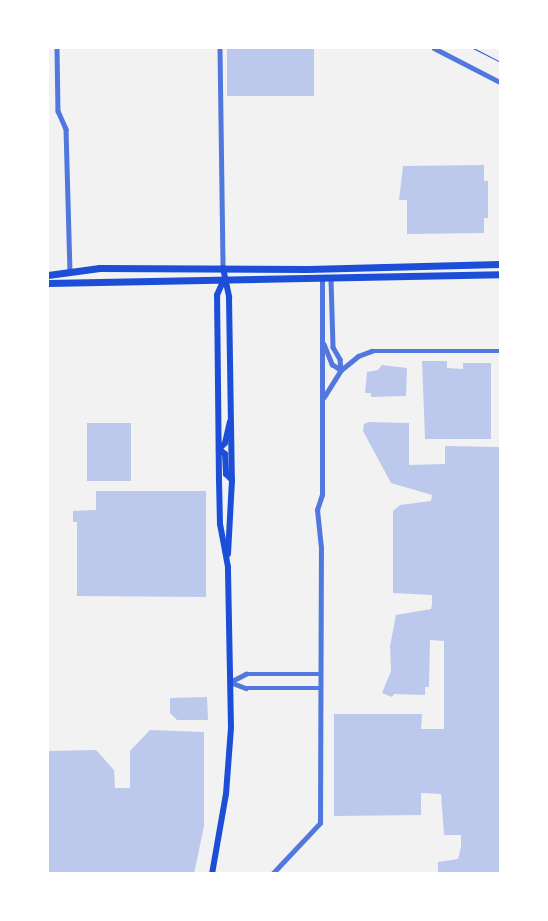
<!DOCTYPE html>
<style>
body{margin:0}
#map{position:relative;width:548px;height:921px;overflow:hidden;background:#f2f2f2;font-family:"IBM Plex Serif",serif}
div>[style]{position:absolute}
.building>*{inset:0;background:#bdc9ec;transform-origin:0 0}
.path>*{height:1px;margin:-0.5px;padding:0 0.5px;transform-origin:0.5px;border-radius:0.5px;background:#1d4ed8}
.minor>*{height:4.5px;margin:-2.25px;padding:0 2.25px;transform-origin:2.25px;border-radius:2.25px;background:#5277de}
.secondary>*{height:6px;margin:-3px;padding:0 3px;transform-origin:3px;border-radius:3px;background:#1d4ed8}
.primary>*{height:7px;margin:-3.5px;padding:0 3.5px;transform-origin:3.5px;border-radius:3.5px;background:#1d4ed8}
span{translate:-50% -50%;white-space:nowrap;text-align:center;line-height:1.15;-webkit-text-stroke:4px #fff;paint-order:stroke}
.frame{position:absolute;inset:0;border:49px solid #fff;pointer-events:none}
</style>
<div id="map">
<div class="building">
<i style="left:227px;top:48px;width:87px;height:48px"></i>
<i style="clip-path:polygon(484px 165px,484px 181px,488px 181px,488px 218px,484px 218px,484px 233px,407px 234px,407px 200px,399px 200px,403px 166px)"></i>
<i style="clip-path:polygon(422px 361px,447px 361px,447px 368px,463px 369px,463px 363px,491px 363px,491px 439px,425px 439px)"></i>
<i style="clip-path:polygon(382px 365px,407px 368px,406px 396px,371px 397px,371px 393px,365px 393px,367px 372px,378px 370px)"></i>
<i style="clip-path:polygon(369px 422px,409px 423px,409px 465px,445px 464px,445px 446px,500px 447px,500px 874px,438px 874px,438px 862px,458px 859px,461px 847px,461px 835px,444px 835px,441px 794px,421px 793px,421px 815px,334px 816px,334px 714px,422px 714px,421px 729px,444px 729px,444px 641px,430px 640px,429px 687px,425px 687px,425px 695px,394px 694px,392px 697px,382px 693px,391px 671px,390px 646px,396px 615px,431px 609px,432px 604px,432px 595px,393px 593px,393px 511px,400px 505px,431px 501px,432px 495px,391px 483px,363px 431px,364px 424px)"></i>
<i style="left:87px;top:423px;width:44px;height:58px"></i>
<i style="clip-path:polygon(96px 491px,206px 491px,206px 597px,77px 596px,77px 522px,73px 522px,73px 511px,96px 510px)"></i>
<i style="clip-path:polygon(207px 697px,208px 720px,177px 720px,170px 713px,170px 698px)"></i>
<i style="clip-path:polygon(150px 730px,204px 732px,204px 826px,194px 874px,48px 874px,48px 751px,96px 750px,114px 770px,115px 788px,130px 788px,130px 751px)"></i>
</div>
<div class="path">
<i style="left:473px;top:48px;width:30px;rotate:27deg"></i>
</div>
<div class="minor">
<i style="left:57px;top:48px;width:63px;rotate:89.1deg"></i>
<i style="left:58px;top:111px;width:20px;rotate:66deg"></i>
<i style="left:66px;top:129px;width:141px;rotate:88.4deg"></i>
<i style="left:220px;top:48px;width:220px;rotate:89.2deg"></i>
<i style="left:434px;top:48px;width:74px;rotate:27.3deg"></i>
<i style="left:331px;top:279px;width:68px;rotate:88.3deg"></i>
<i style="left:333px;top:347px;width:14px;rotate:60deg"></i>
<i style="left:340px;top:359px;width:11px;rotate:85deg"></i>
<i style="left:324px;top:344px;width:22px;rotate:68deg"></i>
<i style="left:332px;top:364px;width:11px;rotate:34deg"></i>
<i style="left:324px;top:397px;width:32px;rotate:-58deg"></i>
<i style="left:341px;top:370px;width:22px;rotate:-39deg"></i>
<i style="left:358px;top:356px;width:15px;rotate:-20deg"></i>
<i style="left:372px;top:351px;width:128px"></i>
<i style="left:230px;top:682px;width:18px;rotate:-27deg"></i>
<i style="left:246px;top:674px;width:74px"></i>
<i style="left:230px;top:682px;width:17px;rotate:21deg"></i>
<i style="left:246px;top:688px;width:75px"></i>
<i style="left:272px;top:874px;width:70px;rotate:-46.7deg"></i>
<i style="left:320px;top:823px;width:275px;rotate:-89.8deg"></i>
<i style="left:321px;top:548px;width:38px;rotate:-96deg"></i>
<i style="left:317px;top:510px;width:16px;rotate:-72deg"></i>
<i style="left:322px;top:495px;width:215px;rotate:-90deg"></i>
</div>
<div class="secondary">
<i style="left:223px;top:268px;width:30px;rotate:78deg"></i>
<i style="left:229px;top:297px;width:183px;rotate:89.1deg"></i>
<i style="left:232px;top:480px;width:74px;rotate:93.1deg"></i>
<i style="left:219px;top:449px;width:8px;rotate:40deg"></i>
<i style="left:225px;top:454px;width:20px;rotate:87deg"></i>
<i style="left:226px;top:474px;width:8px;rotate:45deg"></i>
<i style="left:219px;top:449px;width:8px;rotate:-45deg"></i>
<i style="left:225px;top:443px;width:22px;rotate:-77deg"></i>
<i style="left:212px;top:874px;width:81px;rotate:-80.1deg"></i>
<i style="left:226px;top:794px;width:67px;rotate:-85.7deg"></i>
<i style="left:231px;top:727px;width:160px;rotate:-91.1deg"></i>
<i style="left:228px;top:567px;width:44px;rotate:-100.5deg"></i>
<i style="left:220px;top:524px;width:43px;rotate:-91.3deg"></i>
<i style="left:219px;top:481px;width:186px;rotate:-90.6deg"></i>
<i style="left:217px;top:295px;width:17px;rotate:-66deg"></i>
</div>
<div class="primary">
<i style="left:48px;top:275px;width:52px;rotate:-7.7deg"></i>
<i style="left:100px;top:268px;width:208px;rotate:0.3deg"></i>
<i style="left:308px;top:269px;width:192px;rotate:-1.5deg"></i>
<i style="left:48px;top:283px;width:452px;rotate:-1.1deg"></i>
</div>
<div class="frame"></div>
</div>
